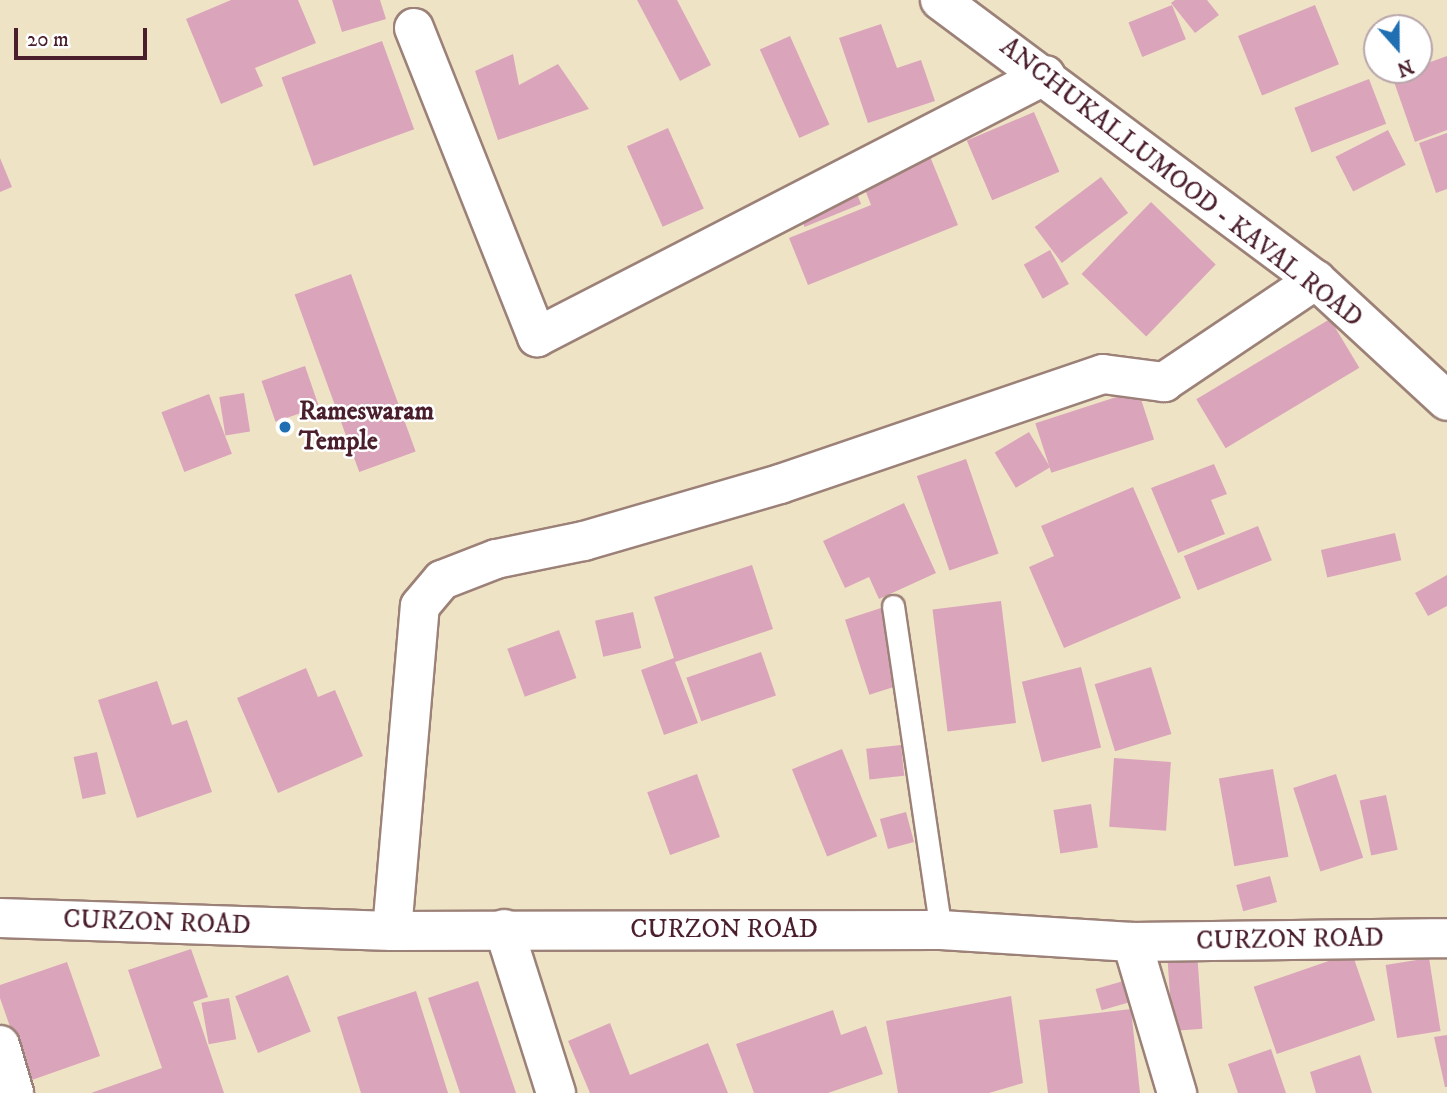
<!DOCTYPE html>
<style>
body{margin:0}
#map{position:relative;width:1447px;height:1093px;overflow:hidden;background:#efe3c6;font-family:"IM FELL DW Pica",serif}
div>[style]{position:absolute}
.building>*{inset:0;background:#daa5ba;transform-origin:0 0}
.roads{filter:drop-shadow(2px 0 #9c8178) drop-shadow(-2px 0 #9c8178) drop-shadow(0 2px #9c8178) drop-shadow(0 -2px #9c8178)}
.service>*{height:21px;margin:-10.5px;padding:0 10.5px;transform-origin:10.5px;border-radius:10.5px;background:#fff}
.minor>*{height:38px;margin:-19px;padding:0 19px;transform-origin:19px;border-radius:19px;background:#fff}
.tertiary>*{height:38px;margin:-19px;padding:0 19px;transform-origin:19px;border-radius:19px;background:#fff}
.secondary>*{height:38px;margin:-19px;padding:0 19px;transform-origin:19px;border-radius:19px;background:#fff}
.dots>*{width:19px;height:19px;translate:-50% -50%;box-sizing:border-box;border:4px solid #fff;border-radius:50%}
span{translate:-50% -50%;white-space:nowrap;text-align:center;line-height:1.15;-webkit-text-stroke:5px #fff;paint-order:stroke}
.street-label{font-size:26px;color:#4a1f2b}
.poi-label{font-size:26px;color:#4a1f2b;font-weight:700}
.left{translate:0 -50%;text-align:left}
.north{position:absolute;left:1363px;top:14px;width:70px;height:70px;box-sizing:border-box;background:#fff;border:2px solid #b7a5aa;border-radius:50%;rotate:159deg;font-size:19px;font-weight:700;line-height:28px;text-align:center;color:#4a1f2b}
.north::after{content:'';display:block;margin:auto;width:24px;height:32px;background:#1f6fb2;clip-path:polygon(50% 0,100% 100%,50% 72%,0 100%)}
.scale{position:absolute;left:14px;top:28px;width:133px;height:32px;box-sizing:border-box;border:4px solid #4a1f2b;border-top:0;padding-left:9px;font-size:21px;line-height:24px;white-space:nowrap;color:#4a1f2b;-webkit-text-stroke:5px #fff;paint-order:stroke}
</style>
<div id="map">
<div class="building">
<i style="clip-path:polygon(231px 0,298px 0,316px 43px,255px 68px,263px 86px,221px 104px,186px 19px)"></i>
<i style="clip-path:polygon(332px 0,380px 0,386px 19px,342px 32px)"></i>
<i style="clip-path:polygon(637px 0,677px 0,711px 65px,680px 81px)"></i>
<i style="clip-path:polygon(1175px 0,1207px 0,1219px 15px,1195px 33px,1171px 3px)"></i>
<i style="left:1172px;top:5px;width:37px;height:47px;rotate:68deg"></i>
<i style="left:1315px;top:5px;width:64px;height:83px;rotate:68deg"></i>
<i style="clip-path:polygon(881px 24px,897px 68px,921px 60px,935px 101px,868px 123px,839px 38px)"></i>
<i style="left:790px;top:36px;width:97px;height:33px;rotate:66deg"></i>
<i style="left:382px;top:41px;width:94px;height:107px;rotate:70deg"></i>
<i style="clip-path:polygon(513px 54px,519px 85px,558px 64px,589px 109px,498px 140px,475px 71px)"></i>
<i style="clip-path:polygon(1447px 56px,1447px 130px,1415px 142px,1392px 76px)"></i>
<i style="left:1369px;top:79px;width:48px;height:80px;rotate:69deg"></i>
<i style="left:1034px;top:112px;width:65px;height:73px;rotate:67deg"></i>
<i style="left:668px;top:128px;width:88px;height:45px;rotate:66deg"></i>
<i style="left:1388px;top:130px;width:39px;height:59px;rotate:63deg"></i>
<i style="clip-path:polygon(1447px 133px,1447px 189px,1436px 193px,1419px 143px)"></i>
<i style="clip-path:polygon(929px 154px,958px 225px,808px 285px,789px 238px,871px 205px,862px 182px)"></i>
<i style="clip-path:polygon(0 158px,12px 187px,0 192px)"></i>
<i style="left:1101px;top:177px;width:45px;height:83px;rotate:53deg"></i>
<i style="left:851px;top:179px;width:27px;height:61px;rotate:68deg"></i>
<i style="left:1151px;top:202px;width:90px;height:100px;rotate:44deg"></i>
<i style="left:1050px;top:250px;width:39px;height:30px;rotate:61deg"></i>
<i style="left:351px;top:274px;width:189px;height:60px;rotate:70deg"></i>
<i style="left:1330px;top:319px;width:57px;height:156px;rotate:59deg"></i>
<i style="left:305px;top:366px;width:43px;height:46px;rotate:71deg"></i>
<i style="left:1138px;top:390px;width:52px;height:108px;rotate:72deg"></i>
<i style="left:244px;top:393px;width:39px;height:25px;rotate:81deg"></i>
<i style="left:209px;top:394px;width:64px;height:51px;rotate:69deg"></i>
<i style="left:1029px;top:432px;width:41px;height:40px;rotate:59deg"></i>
<i style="left:966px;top:459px;width:100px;height:52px;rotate:71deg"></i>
<i style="clip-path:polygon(1214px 464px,1227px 494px,1211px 500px,1225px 534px,1178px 553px,1151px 488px)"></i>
<i style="clip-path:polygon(1133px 487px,1181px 598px,1064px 648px,1029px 567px,1054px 556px,1041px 526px)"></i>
<i style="clip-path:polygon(904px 503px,936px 573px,879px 599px,869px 577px,845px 588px,823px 541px)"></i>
<i style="left:1258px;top:526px;width:37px;height:80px;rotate:68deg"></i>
<i style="left:1395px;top:533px;width:28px;height:76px;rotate:77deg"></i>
<i style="clip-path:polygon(752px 565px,773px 629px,675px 662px,698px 723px,664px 735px,641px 670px,674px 658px,654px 597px)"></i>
<i style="clip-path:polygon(1447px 575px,1447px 606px,1428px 616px,1415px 593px)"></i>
<i style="left:1001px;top:601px;width:123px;height:69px;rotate:83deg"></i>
<i style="left:884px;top:607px;width:79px;height:41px;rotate:72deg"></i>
<i style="left:633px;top:612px;width:37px;height:39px;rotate:77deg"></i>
<i style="left:559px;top:630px;width:51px;height:55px;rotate:70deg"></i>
<i style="left:761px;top:652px;width:46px;height:79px;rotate:71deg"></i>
<i style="left:1081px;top:667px;width:83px;height:61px;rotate:76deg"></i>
<i style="left:1151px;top:667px;width:70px;height:59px;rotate:73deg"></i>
<i style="clip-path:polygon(306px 668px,318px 697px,335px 690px,363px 756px,278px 793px,237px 698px)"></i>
<i style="clip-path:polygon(157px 681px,172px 725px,187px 720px,212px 792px,137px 818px,98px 700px)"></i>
<i style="left:901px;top:745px;width:31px;height:35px;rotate:84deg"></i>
<i style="left:842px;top:749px;width:94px;height:54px;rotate:68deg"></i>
<i style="left:97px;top:752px;width:43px;height:24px;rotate:78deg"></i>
<i style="left:1114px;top:758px;width:57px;height:69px;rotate:4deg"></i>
<i style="left:1273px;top:769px;width:89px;height:55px;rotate:80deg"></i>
<i style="left:697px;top:774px;width:67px;height:53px;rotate:70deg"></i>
<i style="left:1336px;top:774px;width:88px;height:45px;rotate:72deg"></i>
<i style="left:1386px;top:795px;width:56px;height:27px;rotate:78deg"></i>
<i style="left:1091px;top:804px;width:44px;height:38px;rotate:81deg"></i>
<i style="left:906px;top:812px;width:31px;height:27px;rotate:75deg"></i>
<i style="left:1270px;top:876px;width:27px;height:35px;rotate:75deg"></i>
<i style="clip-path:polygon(191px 949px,208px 997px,193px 1002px,224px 1093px,91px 1093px,162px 1068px,128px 970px)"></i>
<i style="left:1197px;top:951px;width:78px;height:30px;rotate:86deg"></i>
<i style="left:1352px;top:953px;width:71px;height:104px;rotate:71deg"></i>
<i style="left:1429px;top:958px;width:74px;height:44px;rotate:81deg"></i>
<i style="clip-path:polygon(67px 962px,100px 1056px,29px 1081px,0 998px,0 985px)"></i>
<i style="left:288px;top:975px;width:61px;height:57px;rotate:68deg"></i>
<i style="left:1134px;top:978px;width:22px;height:40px;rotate:74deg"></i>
<i style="clip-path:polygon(478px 981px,516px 1093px,460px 1093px,428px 998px)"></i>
<i style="clip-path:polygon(416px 991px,448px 1093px,361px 1093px,337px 1017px)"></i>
<i style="clip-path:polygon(1011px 996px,1023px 1083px,989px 1093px,898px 1093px,886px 1021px)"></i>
<i style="left:229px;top:998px;width:42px;height:28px;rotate:80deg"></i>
<i style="clip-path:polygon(1131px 1009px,1140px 1093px,1048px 1093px,1039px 1020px)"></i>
<i style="clip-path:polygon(833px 1010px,841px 1035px,866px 1026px,883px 1074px,828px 1093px,754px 1093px,736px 1044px)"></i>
<i style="clip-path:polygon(610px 1023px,630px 1075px,708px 1043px,728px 1093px,590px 1093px,568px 1041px)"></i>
<i style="clip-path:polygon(1447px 1035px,1447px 1087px,1445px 1087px,1434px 1037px)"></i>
<i style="clip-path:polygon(1271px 1049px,1286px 1093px,1238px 1093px,1228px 1064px)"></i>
<i style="clip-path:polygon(1360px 1055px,1372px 1093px,1316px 1093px,1310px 1072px)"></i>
</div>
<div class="roads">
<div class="service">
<i style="left:893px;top:606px;width:328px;rotate:81.6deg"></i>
</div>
<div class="minor">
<i style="left:414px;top:28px;width:333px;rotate:68.3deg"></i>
<i style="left:537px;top:337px;width:572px;rotate:-27.24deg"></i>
<i style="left:504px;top:929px;width:172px;rotate:72.4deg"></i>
<i style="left:392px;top:931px;width:326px;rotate:-85.1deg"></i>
<i style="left:420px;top:606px;width:34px;rotate:-50deg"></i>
<i style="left:442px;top:580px;width:58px;rotate:-21.3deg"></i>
<i style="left:496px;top:559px;width:90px;rotate:-11.6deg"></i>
<i style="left:584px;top:541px;width:204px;rotate:-16.2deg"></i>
<i style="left:780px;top:484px;width:341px;rotate:-18.8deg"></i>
<i style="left:1103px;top:374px;width:62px;rotate:7.5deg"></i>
<i style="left:1164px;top:382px;width:183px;rotate:-33.9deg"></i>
<i style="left:1132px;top:942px;width:158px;rotate:73.4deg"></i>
<i style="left:0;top:1045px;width:50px;rotate:73.7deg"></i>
</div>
<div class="tertiary">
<i style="left:940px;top:0;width:469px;rotate:36.7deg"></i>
<i style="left:1316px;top:280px;width:178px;rotate:42.7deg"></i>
</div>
<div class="secondary">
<i style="left:0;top:918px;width:392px;rotate:1.9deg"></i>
<i style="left:392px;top:931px;width:549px;rotate:-0.1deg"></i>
<i style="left:941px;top:930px;width:191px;rotate:3.6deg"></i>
<i style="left:1132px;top:942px;width:315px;rotate:-0.7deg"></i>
</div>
</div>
<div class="dots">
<i style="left:285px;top:427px;background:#1f6fb2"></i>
</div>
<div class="street-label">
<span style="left:1181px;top:183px;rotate:38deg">ANCHUKALLUMOOD - KAVAL ROAD</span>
<span style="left:157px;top:923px;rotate:2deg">CURZON ROAD</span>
<span style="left:724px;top:930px">CURZON ROAD</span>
<span style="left:1290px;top:940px;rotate:-1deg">CURZON ROAD</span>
</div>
<div class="poi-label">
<span class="left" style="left:299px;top:427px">Rameswaram<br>Temple</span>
</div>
<div class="north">N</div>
<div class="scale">20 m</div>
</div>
